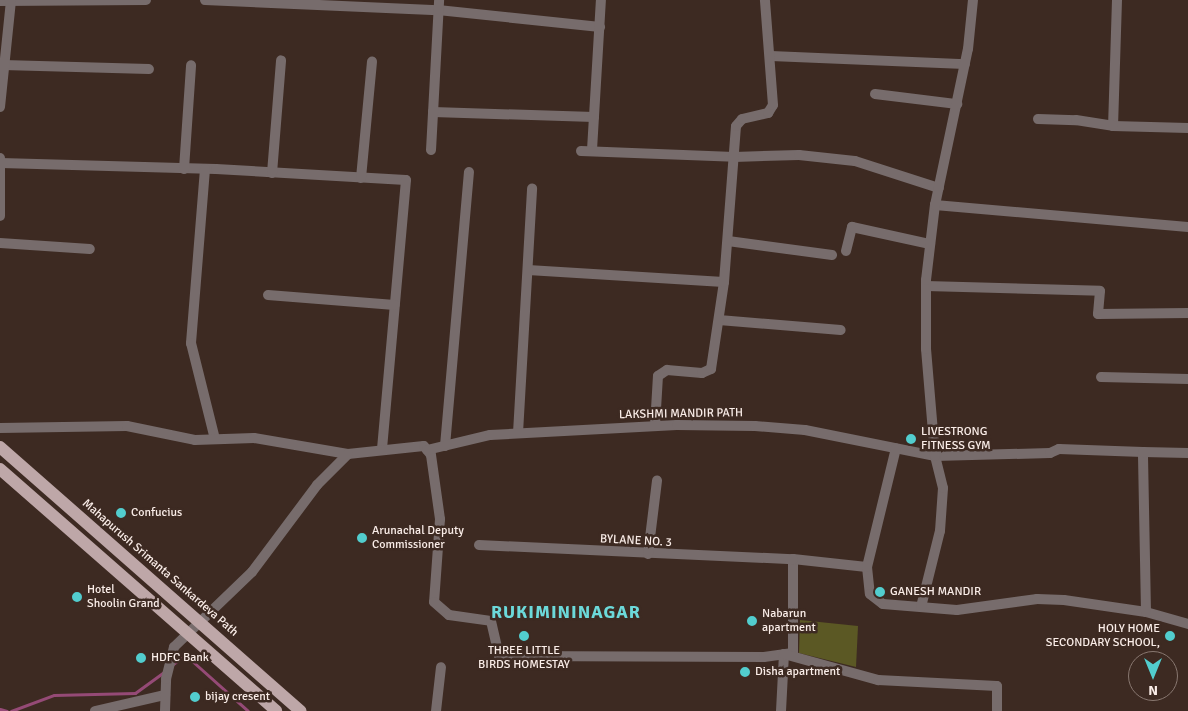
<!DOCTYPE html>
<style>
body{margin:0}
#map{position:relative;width:1188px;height:711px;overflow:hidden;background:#3d2a22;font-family:Signika,sans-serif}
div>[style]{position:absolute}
.green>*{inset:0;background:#5b5824}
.stream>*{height:3px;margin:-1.5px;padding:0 1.5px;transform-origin:1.5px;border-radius:1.5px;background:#954a76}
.minor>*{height:10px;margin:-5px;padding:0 5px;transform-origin:5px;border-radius:5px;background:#776c6c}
.major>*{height:12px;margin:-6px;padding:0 6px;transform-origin:6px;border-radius:6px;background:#bea7a8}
.dots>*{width:14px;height:14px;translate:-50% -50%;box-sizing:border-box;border:2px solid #3d2a22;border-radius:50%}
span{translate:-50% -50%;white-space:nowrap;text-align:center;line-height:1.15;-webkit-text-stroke:5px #3d2a22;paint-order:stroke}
.street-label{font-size:12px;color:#faede8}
.poi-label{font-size:12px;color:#faede8}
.left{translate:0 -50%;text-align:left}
.right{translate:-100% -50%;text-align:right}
.district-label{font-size:18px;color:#6cd9da;font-weight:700;letter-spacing:1px}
.north{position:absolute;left:1128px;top:651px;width:50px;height:50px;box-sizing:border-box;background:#3d2a22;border:1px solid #897871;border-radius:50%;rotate:180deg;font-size:14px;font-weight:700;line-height:20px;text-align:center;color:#faede8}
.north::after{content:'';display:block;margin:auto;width:18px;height:22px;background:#52cdce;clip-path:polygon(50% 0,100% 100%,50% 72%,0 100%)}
</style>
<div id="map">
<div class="green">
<i style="clip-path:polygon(800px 620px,858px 626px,856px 667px,799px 653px)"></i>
</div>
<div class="stream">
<i style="left:173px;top:664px;width:10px;rotate:-37deg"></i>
<i style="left:181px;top:658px;width:10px;rotate:11deg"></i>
<i style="left:191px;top:660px;width:76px;rotate:41.8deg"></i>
<i style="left:0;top:709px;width:7px;rotate:16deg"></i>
<i style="left:11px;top:711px;width:46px;rotate:-20.4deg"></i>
<i style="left:54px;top:695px;width:81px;rotate:-1.4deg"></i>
<i style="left:135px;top:693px;width:37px;rotate:-36deg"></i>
</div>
<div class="minor">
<i style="left:205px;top:0;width:233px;rotate:2.5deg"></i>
<i style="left:438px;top:10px;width:163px;rotate:6deg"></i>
<i style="left:1117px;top:0;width:126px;rotate:91.8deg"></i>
<i style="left:1113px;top:126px;width:75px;rotate:1.5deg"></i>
<i style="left:0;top:1px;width:146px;rotate:-0.4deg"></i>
<i style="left:771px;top:56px;width:194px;rotate:2.4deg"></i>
<i style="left:3px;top:65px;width:146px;rotate:1.6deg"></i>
<i style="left:875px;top:94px;width:83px;rotate:7deg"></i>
<i style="left:0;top:107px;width:108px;rotate:-84.1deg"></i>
<i style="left:433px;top:112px;width:161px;rotate:1.8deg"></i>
<i style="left:1038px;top:119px;width:38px;rotate:2deg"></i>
<i style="left:1076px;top:120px;width:37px;rotate:9deg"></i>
<i style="left:431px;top:150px;width:150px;rotate:-86.9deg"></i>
<i style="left:592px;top:150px;width:150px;rotate:-86.6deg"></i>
<i style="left:581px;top:151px;width:153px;rotate:2.2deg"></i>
<i style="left:734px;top:157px;width:65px;rotate:-1.8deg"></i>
<i style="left:799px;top:155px;width:56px;rotate:6.1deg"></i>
<i style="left:855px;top:161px;width:88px;rotate:17.8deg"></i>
<i style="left:1px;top:163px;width:215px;rotate:1.6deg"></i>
<i style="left:216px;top:169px;width:190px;rotate:3.3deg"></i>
<i style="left:406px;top:180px;width:271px;rotate:95.1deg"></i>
<i style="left:184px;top:169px;width:104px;rotate:-86.1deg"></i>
<i style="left:205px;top:169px;width:175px;rotate:94.6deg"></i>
<i style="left:191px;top:343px;width:99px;rotate:76deg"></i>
<i style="left:272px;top:173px;width:113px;rotate:-85.4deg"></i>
<i style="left:361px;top:178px;width:117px;rotate:-84.6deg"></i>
<i style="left:935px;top:205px;width:254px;rotate:5deg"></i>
<i style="left:0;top:216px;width:58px;rotate:-90deg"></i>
<i style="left:728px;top:241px;width:105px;rotate:7.7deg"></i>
<i style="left:0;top:243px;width:90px;rotate:3.8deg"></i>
<i style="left:846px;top:251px;width:25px;rotate:-76deg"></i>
<i style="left:852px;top:227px;width:80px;rotate:12.3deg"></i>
<i style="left:528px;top:270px;width:196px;rotate:3.5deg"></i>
<i style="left:926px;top:286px;width:174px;rotate:1.6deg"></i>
<i style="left:1100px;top:291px;width:23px;rotate:95deg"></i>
<i style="left:1098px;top:314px;width:90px;rotate:-0.6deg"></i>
<i style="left:268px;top:295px;width:127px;rotate:4.5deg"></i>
<i style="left:719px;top:320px;width:122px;rotate:4.7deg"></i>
<i style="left:1101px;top:377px;width:87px;rotate:1.3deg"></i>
<i style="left:655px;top:426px;width:50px;rotate:-86.6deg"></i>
<i style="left:658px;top:376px;width:11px;rotate:-34deg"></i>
<i style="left:667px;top:370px;width:35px;rotate:5deg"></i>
<i style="left:702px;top:373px;width:10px;rotate:-24deg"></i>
<i style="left:711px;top:369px;width:88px;rotate:-81.5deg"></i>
<i style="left:724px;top:282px;width:156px;rotate:-85.6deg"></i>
<i style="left:736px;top:126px;width:9px;rotate:-49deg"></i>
<i style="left:742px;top:119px;width:27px;rotate:-13deg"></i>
<i style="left:768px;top:113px;width:9px;rotate:-58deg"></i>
<i style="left:773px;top:105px;width:105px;rotate:-94.4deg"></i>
<i style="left:0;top:428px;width:127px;rotate:-0.9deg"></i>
<i style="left:127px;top:426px;width:69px;rotate:11.6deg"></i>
<i style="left:195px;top:440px;width:59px;rotate:-1.9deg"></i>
<i style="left:254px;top:438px;width:95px;rotate:9.7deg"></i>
<i style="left:348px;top:454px;width:76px;rotate:-6deg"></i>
<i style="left:424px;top:446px;width:11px;rotate:52deg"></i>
<i style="left:431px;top:455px;width:65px;rotate:82deg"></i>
<i style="left:440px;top:519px;width:83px;rotate:94.1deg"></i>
<i style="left:434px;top:602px;width:20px;rotate:41deg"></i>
<i style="left:449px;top:615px;width:42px;rotate:8.1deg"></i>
<i style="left:491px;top:621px;width:36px;rotate:77deg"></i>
<i style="left:499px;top:656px;width:265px;rotate:0.2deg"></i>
<i style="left:764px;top:657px;width:29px;rotate:-8deg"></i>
<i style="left:793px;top:653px;width:94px;rotate:-90deg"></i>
<i style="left:793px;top:559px;width:74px;rotate:6.2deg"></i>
<i style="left:867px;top:567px;width:27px;rotate:84deg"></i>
<i style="left:870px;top:594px;width:16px;rotate:38deg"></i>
<i style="left:883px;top:604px;width:74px;rotate:4.6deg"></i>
<i style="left:957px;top:610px;width:81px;rotate:-7.8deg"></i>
<i style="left:1037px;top:599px;width:27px;rotate:2deg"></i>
<i style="left:1064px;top:600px;width:83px;rotate:8.3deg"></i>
<i style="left:1146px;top:612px;width:44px;rotate:15.9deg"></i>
<i style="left:518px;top:433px;width:245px;rotate:-86.7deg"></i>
<i style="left:445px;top:446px;width:275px;rotate:-85deg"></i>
<i style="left:427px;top:450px;width:65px;rotate:-13.4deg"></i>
<i style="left:490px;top:435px;width:187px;rotate:-3.1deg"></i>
<i style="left:677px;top:425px;width:78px;rotate:0.7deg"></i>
<i style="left:755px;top:426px;width:50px;rotate:4.6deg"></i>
<i style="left:805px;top:430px;width:133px;rotate:11.3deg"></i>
<i style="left:935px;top:456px;width:115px;rotate:-1.5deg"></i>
<i style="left:1050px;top:453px;width:10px;rotate:-24deg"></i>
<i style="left:1059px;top:449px;width:84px;rotate:2deg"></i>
<i style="left:479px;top:545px;width:314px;rotate:2.6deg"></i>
<i style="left:648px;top:554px;width:74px;rotate:-83deg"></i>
<i style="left:867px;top:567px;width:122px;rotate:-76.3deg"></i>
<i style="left:921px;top:607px;width:78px;rotate:-76deg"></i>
<i style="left:940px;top:531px;width:43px;rotate:-86deg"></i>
<i style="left:943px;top:488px;width:33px;rotate:-104deg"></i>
<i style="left:935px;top:456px;width:107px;rotate:-94.8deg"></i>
<i style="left:926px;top:349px;width:69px;rotate:-90deg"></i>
<i style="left:926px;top:280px;width:76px;rotate:-83.2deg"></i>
<i style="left:935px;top:205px;width:159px;rotate:-78.1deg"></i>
<i style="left:968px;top:49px;width:49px;rotate:-84.2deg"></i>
<i style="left:1146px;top:612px;width:160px;rotate:-91.1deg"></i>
<i style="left:1143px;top:452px;width:45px;rotate:1.3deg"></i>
<i style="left:95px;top:711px;width:72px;rotate:-12.9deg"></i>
<i style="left:165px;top:711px;width:32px;rotate:-88deg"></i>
<i style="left:166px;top:679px;width:33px;rotate:-76deg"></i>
<i style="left:174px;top:647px;width:108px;rotate:-43.9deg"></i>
<i style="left:252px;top:572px;width:109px;rotate:-53.2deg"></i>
<i style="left:317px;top:485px;width:44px;rotate:-45deg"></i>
<i style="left:436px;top:711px;width:44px;rotate:-83.5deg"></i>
<i style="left:781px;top:711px;width:57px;rotate:-87deg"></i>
<i style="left:784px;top:654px;width:98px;rotate:15.5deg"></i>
<i style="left:878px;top:680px;width:119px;rotate:2.9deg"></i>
<i style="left:997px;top:686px;width:25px;rotate:90deg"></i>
</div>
<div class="major">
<i style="left:0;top:447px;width:400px;rotate:41.3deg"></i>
<i style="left:0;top:469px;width:367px;rotate:41.2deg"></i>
</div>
<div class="dots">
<i style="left:911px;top:439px;background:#52cdce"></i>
<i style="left:121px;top:513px;background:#52cdce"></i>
<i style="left:362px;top:538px;background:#52cdce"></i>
<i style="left:880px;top:592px;background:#52cdce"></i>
<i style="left:77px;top:597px;background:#52cdce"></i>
<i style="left:752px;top:621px;background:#52cdce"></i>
<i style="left:524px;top:636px;background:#52cdce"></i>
<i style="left:1170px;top:636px;background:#52cdce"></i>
<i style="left:141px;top:658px;background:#52cdce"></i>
<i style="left:745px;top:672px;background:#52cdce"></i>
<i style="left:195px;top:697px;background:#52cdce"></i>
</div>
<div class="street-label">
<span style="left:681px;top:414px;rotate:-1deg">LAKSHMI MANDIR PATH</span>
<span style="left:636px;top:541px;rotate:3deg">BYLANE NO. 3</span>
<span style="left:160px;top:568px;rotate:41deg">Mahapurush Srimanta Sankardeva Path</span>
</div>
<div class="poi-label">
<span class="left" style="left:921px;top:439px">LIVESTRONG<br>FITNESS GYM</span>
<span class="left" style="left:131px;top:513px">Confucius</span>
<span class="left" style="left:372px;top:538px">Arunachal Deputy<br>Commissioner</span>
<span class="left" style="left:87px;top:597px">Hotel<br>Shoolin Grand</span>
<span class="left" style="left:890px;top:592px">GANESH MANDIR</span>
<span class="left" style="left:762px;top:621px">Nabarun<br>apartment</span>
<span class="right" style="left:1160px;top:636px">HOLY HOME<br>SECONDARY SCHOOL,</span>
<span style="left:524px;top:658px">THREE LITTLE<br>BIRDS HOMESTAY</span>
<span class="left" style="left:151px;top:658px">HDFC Bank</span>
<span class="left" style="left:755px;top:672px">Disha apartment</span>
<span class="left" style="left:205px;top:697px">bijay cresent</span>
</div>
<div class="district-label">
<span style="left:566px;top:612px">RUKIMININAGAR</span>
</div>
<div class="north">N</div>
</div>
